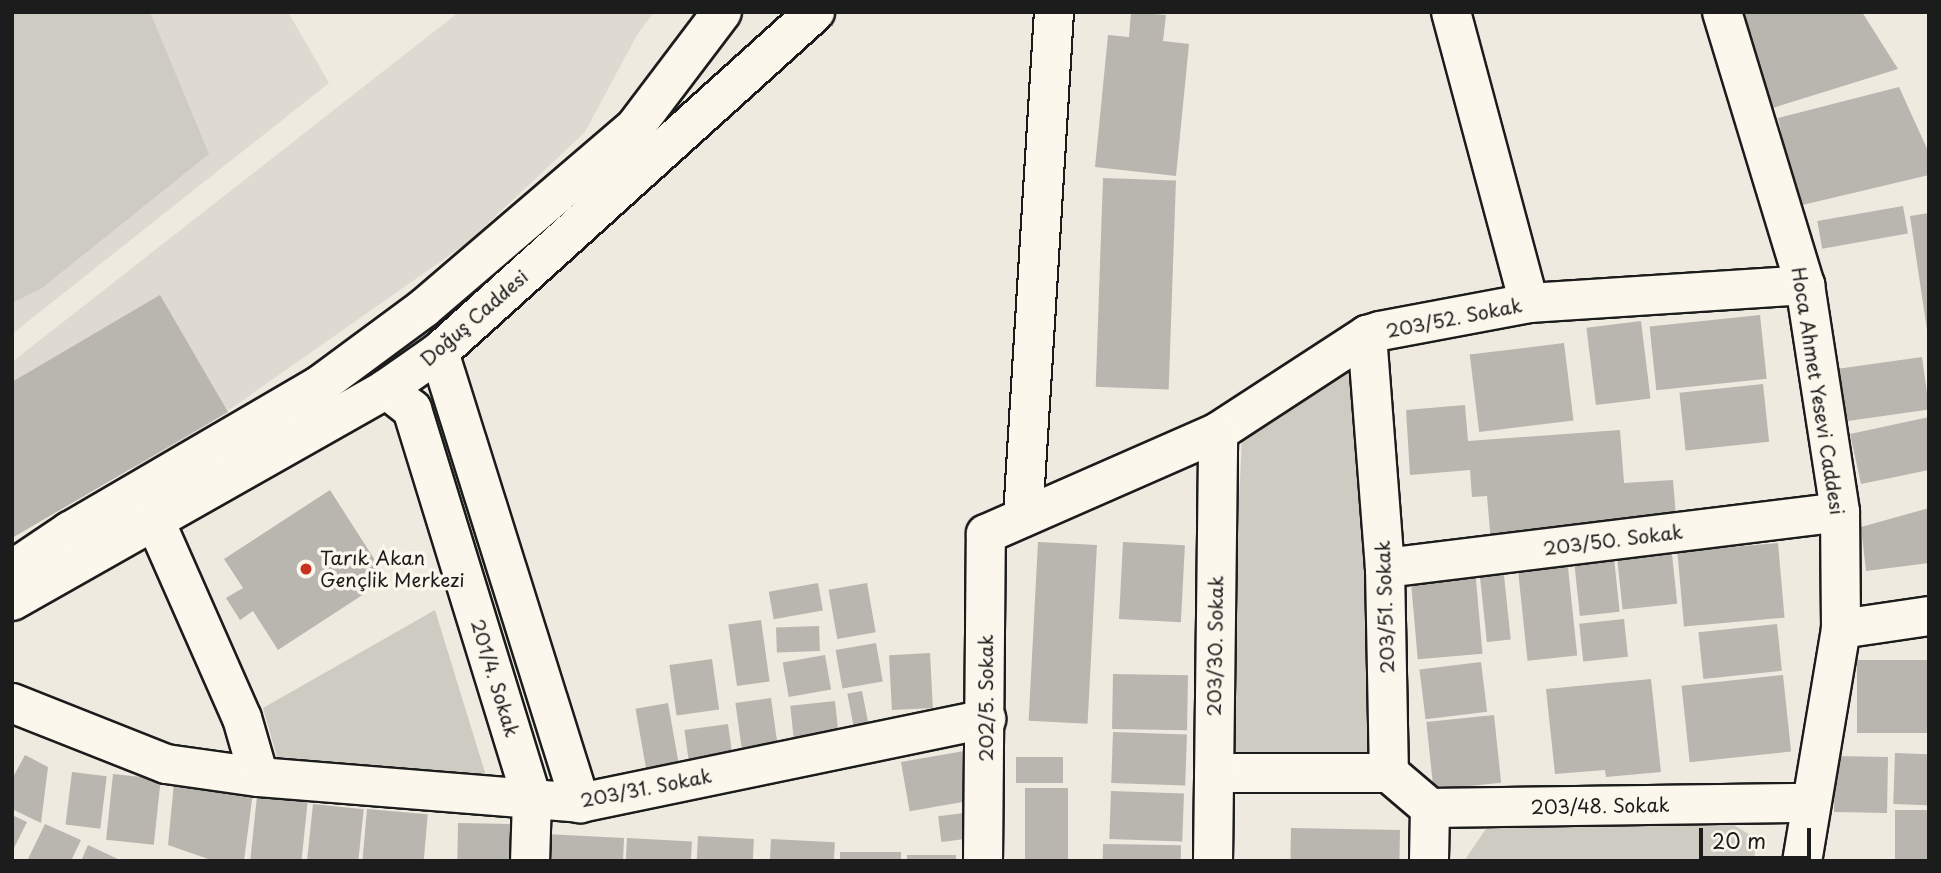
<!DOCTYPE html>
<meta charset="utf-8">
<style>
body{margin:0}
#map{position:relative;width:1941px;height:873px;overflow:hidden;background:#eeeadf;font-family:"Playpen Sans",sans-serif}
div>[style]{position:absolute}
.built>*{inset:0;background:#dedad1}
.green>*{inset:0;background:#ceccc2}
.building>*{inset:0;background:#b9b6af;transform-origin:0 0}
.roads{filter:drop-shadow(2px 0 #1c1c1c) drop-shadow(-2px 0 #1c1c1c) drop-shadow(0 2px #1c1c1c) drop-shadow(0 -2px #1c1c1c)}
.street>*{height:38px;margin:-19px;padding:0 19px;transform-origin:19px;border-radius:19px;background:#fbf7ec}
.secondary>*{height:38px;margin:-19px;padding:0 19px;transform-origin:19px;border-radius:19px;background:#fbf7ec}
.primary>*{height:38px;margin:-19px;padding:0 19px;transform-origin:19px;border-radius:19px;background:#fbf7ec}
.dots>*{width:19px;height:19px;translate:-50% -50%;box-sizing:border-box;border:4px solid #fbf7ec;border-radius:50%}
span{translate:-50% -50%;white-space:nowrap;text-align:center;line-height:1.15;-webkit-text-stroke:7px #fbf7ec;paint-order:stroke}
.street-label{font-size:19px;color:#1c1c1c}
.poi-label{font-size:19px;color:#1c1c1c}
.left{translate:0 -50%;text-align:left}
.frame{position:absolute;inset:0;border:14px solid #1c1c1c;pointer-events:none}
.scale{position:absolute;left:1699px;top:828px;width:112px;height:32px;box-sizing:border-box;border:4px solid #1c1c1c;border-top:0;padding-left:9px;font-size:21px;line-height:24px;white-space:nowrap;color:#1c1c1c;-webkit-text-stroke:5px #fbf7ec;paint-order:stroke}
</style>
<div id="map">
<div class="built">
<i style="clip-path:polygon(12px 12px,288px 12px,329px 83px,12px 334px)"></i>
<i style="clip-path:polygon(459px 12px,654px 12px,637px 35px,585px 132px,467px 243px,146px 468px,12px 474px,12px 362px)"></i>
</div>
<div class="green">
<i style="clip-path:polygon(12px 12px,150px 12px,209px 154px,42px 288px,12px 303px)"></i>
<i style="clip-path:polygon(1351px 368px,1378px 757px,1227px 761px,1242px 437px)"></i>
<i style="clip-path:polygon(435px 610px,487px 779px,277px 757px,263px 708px)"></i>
<i style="clip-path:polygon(1728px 821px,1756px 839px,1754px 861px,1464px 861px,1490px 823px)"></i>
</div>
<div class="building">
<i style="clip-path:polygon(1131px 12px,1166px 15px,1163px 41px,1189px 44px,1176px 176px,1095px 167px,1108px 35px,1129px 37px)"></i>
<i style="clip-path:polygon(1732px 12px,1862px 12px,1898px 69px,1763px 111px)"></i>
<i style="clip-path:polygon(1899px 87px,1929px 153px,1929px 175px,1798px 206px,1778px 118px)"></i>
<i style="left:1103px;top:178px;width:73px;height:209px;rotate:2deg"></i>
<i style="left:1903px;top:206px;width:28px;height:87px;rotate:80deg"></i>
<i style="clip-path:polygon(1929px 213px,1929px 330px,1927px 330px,1910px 216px)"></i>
<i style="clip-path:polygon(160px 295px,228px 412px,12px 538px,12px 382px)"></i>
<i style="left:1760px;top:315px;width:64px;height:111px;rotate:84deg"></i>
<i style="left:1641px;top:321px;width:78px;height:55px;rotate:83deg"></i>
<i style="left:1564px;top:343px;width:78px;height:95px;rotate:83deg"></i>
<i style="left:1922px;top:357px;width:53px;height:88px;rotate:82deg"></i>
<i style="left:1763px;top:384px;width:58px;height:84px;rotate:84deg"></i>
<i style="clip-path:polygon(1465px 405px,1468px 441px,1620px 430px,1624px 483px,1673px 480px,1677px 528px,1491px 543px,1487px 496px,1472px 497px,1470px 470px,1410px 475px,1406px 410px)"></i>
<i style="clip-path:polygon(1929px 417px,1929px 470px,1861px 484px,1850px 434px)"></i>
<i style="clip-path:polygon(330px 490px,387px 579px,278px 650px,253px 611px,240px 620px,226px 598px,243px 588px,224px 559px)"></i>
<i style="clip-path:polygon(1929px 508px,1929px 563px,1866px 571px,1861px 527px)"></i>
<i style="left:1038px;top:542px;width:59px;height:179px;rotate:3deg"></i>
<i style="left:1123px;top:542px;width:62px;height:77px;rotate:3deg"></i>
<i style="left:1778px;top:543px;width:75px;height:101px;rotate:85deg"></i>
<i style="left:1672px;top:554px;width:50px;height:55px;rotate:84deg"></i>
<i style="left:1567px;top:558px;width:98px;height:50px;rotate:84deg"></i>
<i style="left:1614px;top:558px;width:54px;height:40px;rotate:84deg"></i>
<i style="left:1503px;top:566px;width:74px;height:24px;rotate:84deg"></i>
<i style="left:1475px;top:568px;width:86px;height:65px;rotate:85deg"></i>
<i style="left:818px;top:583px;width:28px;height:50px;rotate:80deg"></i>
<i style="left:867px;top:583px;width:50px;height:39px;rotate:80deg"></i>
<i style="left:1624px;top:619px;width:38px;height:45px;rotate:84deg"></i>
<i style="left:761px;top:620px;width:62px;height:33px;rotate:82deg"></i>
<i style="left:1777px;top:624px;width:47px;height:79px;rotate:84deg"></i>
<i style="left:819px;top:626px;width:25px;height:43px;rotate:88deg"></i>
<i style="left:876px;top:643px;width:39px;height:41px;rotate:80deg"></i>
<i style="left:930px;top:653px;width:55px;height:41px;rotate:87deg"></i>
<i style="left:825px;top:655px;width:35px;height:43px;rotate:80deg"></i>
<i style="left:712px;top:659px;width:51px;height:43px;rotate:82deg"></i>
<i style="left:1929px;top:660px;width:73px;height:72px;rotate:90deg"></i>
<i style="left:1481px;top:662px;width:50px;height:62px;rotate:83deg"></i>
<i style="left:1113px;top:674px;width:75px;height:55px;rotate:1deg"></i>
<i style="left:1783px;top:675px;width:77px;height:102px;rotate:84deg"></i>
<i style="clip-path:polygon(1651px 679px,1661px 772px,1606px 777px,1605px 770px,1555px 774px,1546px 689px)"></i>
<i style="left:862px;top:691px;width:37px;height:15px;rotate:79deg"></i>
<i style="left:771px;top:698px;width:45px;height:36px;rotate:82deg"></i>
<i style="left:835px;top:701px;width:37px;height:45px;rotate:84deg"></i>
<i style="left:668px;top:703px;width:67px;height:33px;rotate:80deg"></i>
<i style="left:1494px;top:715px;width:68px;height:68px;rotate:84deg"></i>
<i style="left:728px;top:724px;width:34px;height:44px;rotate:82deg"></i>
<i style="left:1113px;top:732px;width:74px;height:51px;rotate:2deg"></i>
<i style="left:964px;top:751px;width:50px;height:64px;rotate:80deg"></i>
<i style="left:1895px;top:753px;width:34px;height:51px;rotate:2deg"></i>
<i style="clip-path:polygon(25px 755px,48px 767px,41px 823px,12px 809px,12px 779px)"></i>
<i style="left:1835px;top:756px;width:53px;height:56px;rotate:1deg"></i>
<i style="left:1016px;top:757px;width:47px;height:26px"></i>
<i style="left:72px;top:772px;width:35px;height:53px;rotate:7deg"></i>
<i style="left:113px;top:774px;width:48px;height:66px;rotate:6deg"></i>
<i style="clip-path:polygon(174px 783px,253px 792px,244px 861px,214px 861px,168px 845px)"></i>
<i style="left:1068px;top:788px;width:73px;height:43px;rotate:90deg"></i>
<i style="left:1111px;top:791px;width:73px;height:48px;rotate:2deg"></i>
<i style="left:257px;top:796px;width:51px;height:65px;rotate:6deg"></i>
<i style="left:313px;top:804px;width:51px;height:57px;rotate:6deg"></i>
<i style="left:367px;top:809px;width:61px;height:52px;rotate:5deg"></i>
<i style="left:1895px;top:810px;width:34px;height:51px"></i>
<i style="left:964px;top:813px;width:26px;height:26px;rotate:83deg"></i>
<i style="clip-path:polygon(12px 815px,27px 822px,12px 852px)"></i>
<i style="left:458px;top:823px;width:61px;height:38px;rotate:1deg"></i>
<i style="clip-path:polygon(45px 824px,81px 840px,71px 861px,27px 861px)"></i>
<i style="left:1291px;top:828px;width:109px;height:33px;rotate:1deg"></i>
<i style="clip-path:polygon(545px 834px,624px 838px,623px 861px,544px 861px)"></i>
<i style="left:698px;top:836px;width:56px;height:25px;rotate:3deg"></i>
<i style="left:627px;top:838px;width:65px;height:23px;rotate:3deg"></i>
<i style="left:771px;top:839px;width:64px;height:22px;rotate:3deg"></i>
<i style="left:1103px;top:844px;width:78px;height:17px;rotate:1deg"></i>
<i style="clip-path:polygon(88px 845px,122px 861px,81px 861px)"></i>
<i style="left:840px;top:852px;width:61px;height:9px"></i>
<i style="left:907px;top:855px;width:49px;height:6px"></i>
</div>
<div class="roads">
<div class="street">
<i style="left:1451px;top:12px;width:301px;rotate:75deg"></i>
<i style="left:1367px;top:335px;width:234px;rotate:85.6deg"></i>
<i style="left:1385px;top:568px;width:205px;rotate:88.9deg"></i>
<i style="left:1389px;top:773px;width:54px;rotate:40.5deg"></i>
<i style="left:1430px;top:808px;width:53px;rotate:91.1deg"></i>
<i style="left:439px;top:352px;width:473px;rotate:72.6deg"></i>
<i style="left:386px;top:389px;width:33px;rotate:38deg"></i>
<i style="left:412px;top:409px;width:408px;rotate:72.9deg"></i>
<i style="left:532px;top:799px;width:62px;rotate:91.8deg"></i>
<i style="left:1023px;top:517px;width:506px;rotate:-86.49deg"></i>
<i style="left:155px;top:521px;width:215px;rotate:66.2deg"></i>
<i style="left:242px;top:718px;width:61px;rotate:73.9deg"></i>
<i style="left:1385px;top:568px;width:458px;rotate:-7deg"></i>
<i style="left:1841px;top:629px;width:89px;rotate:-8.4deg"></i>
<i style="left:12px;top:703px;width:166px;rotate:21.6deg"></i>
<i style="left:166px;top:764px;width:94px;rotate:8deg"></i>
<i style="left:259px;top:777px;width:322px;rotate:4.6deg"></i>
<i style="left:580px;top:803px;width:415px;rotate:-11.7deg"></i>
<i style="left:1214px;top:773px;width:175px"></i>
<i style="left:1430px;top:808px;width:381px;rotate:-0.8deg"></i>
<i style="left:983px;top:861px;width:327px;rotate:-89.5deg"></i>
<i style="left:986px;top:534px;width:253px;rotate:-23.7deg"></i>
<i style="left:1218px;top:432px;width:178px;rotate:-33.1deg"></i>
<i style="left:1367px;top:335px;width:14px;rotate:-17deg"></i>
<i style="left:1380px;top:331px;width:152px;rotate:-10.6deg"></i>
<i style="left:1529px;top:303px;width:277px;rotate:-3.7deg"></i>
<i style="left:1213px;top:861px;width:429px;rotate:-89.3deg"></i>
</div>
<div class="secondary">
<i style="left:1722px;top:12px;width:285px;rotate:73.1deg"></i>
<i style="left:1805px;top:285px;width:230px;rotate:81.2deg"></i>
<i style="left:1840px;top:512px;width:117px;rotate:89.5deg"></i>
<i style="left:1841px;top:629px;width:235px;rotate:99.5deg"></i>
</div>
<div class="primary">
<i style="left:12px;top:570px;width:70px;rotate:-33.9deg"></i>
<i style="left:70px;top:531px;width:290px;rotate:-30.3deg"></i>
<i style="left:320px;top:385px;width:129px;rotate:-36.5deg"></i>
<i style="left:424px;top:308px;width:278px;rotate:-40.6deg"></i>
<i style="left:635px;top:127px;width:144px;rotate:-52.9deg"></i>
<i style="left:12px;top:601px;width:430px;rotate:-29.5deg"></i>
<i style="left:386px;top:389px;width:65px;rotate:-34.9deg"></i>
<i style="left:439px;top:352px;width:507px;rotate:-42.12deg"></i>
</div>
</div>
<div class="dots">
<i style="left:306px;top:569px;background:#c8321e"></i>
</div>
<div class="street-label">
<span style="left:474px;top:318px;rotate:-41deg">Doğuş Caddesi</span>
<span style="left:1454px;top:318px;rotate:-11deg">203/52. Sokak</span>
<span style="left:1818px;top:391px;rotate:81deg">Hoca Ahmet Yesevi Caddesi</span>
<span style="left:1613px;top:540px;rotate:-7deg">203/50. Sokak</span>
<span style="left:1385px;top:607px;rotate:-92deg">203/51. Sokak</span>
<span style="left:1215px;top:646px;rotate:-89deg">203/30. Sokak</span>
<span style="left:495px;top:678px;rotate:73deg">201/4. Sokak</span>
<span style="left:986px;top:698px;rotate:-90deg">202/5. Sokak</span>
<span style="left:646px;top:788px;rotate:-11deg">203/31. Sokak</span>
<span style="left:1600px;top:806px;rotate:-1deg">203/48. Sokak</span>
</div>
<div class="poi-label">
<span class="left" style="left:320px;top:569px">Tarık Akan<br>Gençlik Merkezi</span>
</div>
<div class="frame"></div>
<div class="scale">20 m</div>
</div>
